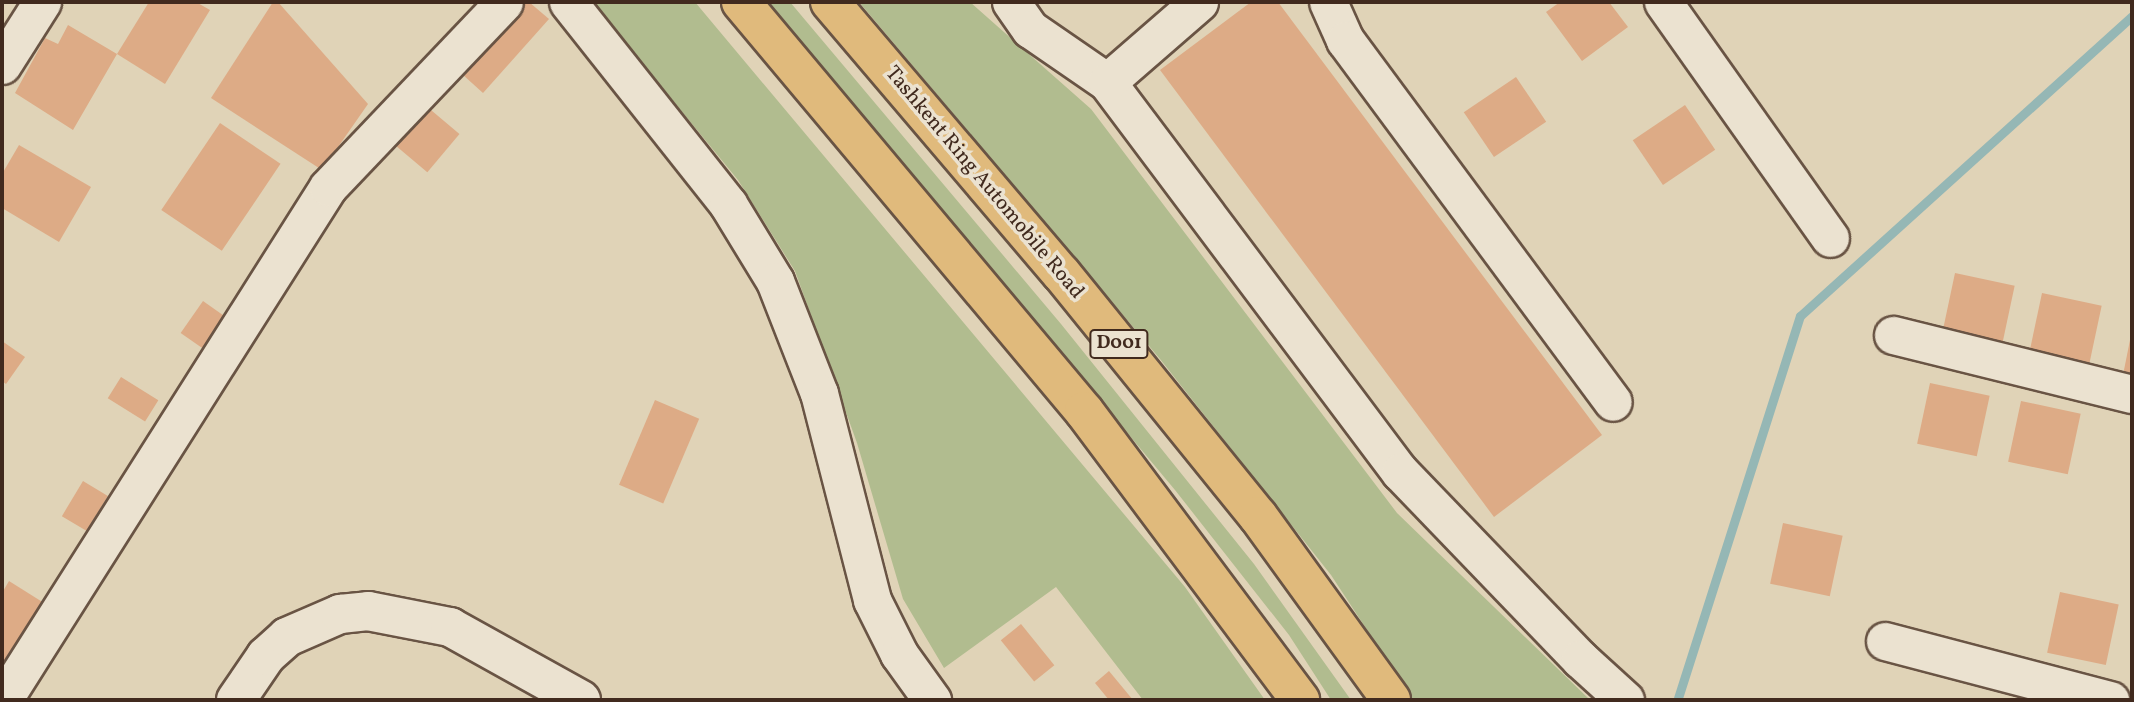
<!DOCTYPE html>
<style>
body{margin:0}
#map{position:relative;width:2134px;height:702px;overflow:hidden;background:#e0d3b7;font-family:Vollkorn,serif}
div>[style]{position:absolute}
.green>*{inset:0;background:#b1bc8f}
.stream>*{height:9px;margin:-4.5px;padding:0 4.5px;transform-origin:4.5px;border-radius:4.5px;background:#95b7b5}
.building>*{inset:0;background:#ddab86;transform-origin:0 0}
.roads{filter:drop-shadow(2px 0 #695444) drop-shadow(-2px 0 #695444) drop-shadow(0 2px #695444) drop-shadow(0 -2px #695444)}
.minor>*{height:37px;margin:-18.5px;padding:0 18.5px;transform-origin:18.5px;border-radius:18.5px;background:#ebe2d0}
.tertiary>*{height:38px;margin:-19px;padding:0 19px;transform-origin:19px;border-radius:19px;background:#ebe2d0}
.trunk>*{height:38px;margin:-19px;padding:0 19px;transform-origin:19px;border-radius:19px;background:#e0ba7c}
span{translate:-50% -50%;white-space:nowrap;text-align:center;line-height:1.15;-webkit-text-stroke:7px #ebe2d0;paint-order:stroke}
.shield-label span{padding:2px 5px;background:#ebe2d0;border:2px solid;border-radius:5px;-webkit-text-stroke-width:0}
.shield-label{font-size:19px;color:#412a1e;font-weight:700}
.street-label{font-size:21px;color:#412a1e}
.frame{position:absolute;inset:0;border:4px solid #412a1e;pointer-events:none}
</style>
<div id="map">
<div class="green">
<i style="clip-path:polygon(592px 2px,695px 2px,1185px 587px,1265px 700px,1143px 700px,1056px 587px,944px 668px,903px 599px,857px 443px,795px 271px,738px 180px)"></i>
<i style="clip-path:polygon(767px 2px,790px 2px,1061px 324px,1254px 564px,1351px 700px,1331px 700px,1289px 635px,1175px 490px)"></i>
<i style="clip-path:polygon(859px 2px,970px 2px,1091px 109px,1397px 513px,1590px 700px,1413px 700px,1331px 575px,1160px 359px)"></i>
</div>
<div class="stream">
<i style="left:1678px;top:698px;width:401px;rotate:-72.3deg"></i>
<i style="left:1800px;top:316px;width:447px;rotate:-42.1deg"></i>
</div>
<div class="building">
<i style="clip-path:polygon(149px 2px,196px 2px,210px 10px,165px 84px,117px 54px)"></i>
<i style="clip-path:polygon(273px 2px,278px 2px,368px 104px,322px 170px,211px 98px)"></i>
<i style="clip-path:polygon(508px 2px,529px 2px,549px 19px,483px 93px,452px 65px)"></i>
<i style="clip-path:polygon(1251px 2px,1278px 2px,1602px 435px,1494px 517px,1160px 70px)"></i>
<i style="clip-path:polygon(1560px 2px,1609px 2px,1628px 27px,1582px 61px,1546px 12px)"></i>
<i style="clip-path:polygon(68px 25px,117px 54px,73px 130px,15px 93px,45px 38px,58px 44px)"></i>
<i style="left:1516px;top:77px;width:54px;height:63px;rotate:56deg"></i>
<i style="left:425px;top:105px;width:45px;height:50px;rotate:40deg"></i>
<i style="left:1685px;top:105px;width:54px;height:63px;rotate:56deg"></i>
<i style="left:220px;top:123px;width:73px;height:105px;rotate:34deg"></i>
<i style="clip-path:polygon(19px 145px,91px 187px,59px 242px,2px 208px,2px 174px)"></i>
<i style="left:1955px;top:273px;width:61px;height:62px;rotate:12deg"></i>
<i style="left:2042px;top:293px;width:61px;height:62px;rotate:12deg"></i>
<i style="left:203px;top:301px;width:29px;height:39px;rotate:35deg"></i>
<i style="clip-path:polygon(2131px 335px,2132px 335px,2132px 377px,2123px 375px)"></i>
<i style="clip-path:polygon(2px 341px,25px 357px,6px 384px,2px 381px)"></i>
<i style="left:121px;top:377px;width:44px;height:25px;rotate:32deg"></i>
<i style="left:1930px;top:383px;width:61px;height:62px;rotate:12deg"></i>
<i style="left:655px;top:400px;width:48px;height:92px;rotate:23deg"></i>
<i style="left:2021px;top:401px;width:61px;height:62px;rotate:12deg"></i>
<i style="left:83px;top:481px;width:29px;height:41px;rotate:31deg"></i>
<i style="left:1783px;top:523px;width:61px;height:62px;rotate:12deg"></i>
<i style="clip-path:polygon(9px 581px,44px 603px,8px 662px,2px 659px,2px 593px)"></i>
<i style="left:2060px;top:592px;width:60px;height:62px;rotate:12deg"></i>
<i style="left:1021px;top:624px;width:53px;height:26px;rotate:51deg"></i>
<i style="clip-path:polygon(1109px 671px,1133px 700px,1109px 700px,1095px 683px)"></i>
</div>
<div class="roads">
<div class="minor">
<i style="left:568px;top:2px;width:258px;rotate:51.6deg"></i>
<i style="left:728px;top:204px;width:90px;rotate:58.6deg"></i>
<i style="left:775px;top:281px;width:120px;rotate:68.6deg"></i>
<i style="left:819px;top:393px;width:214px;rotate:75.6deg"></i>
<i style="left:872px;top:600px;width:60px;rotate:63.4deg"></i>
<i style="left:899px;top:654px;width:57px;rotate:54.3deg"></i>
<i style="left:1011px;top:2px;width:33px;rotate:55deg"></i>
<i style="left:1030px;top:29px;width:93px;rotate:34.5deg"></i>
<i style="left:1107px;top:82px;width:488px;rotate:53.1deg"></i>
<i style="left:1400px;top:472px;width:260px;rotate:46.1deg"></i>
<i style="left:1580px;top:659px;width:61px;rotate:42.3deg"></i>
<i style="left:1328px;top:2px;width:42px;rotate:65.9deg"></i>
<i style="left:1345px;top:40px;width:450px;rotate:53.5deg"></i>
<i style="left:1663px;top:2px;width:289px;rotate:54.7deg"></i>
<i style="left:2px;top:65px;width:75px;rotate:-57.6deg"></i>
<i style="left:1107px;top:82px;width:122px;rotate:-41deg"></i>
<i style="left:1893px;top:335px;width:246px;rotate:13.9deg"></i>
<i style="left:1885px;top:641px;width:233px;rotate:14.7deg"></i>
<i style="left:3px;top:700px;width:607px;rotate:-57.64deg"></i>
<i style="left:328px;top:187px;width:255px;rotate:-46.4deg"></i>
</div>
<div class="tertiary">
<i style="left:236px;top:700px;width:53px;rotate:-55.7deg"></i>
<i style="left:266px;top:656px;width:28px;rotate:-42deg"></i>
<i style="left:287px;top:637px;width:58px;rotate:-23.5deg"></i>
<i style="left:340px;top:614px;width:28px;rotate:-6deg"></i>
<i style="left:368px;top:611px;width:84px;rotate:11deg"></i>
<i style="left:450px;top:627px;width:150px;rotate:29.1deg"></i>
</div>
<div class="trunk">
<i style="left:741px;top:2px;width:534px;rotate:50.02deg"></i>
<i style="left:1084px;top:411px;width:361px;rotate:53.2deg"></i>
<i style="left:830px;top:2px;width:356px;rotate:49.6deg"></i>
<i style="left:1061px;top:273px;width:313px;rotate:51deg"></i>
<i style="left:1258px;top:516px;width:227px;rotate:54.1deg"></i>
</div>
</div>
<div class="shield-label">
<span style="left:1119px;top:344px">D001</span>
</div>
<div class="street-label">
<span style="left:984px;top:183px;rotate:50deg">Tashkent Ring Automobile Road</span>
</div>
<div class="frame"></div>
</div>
